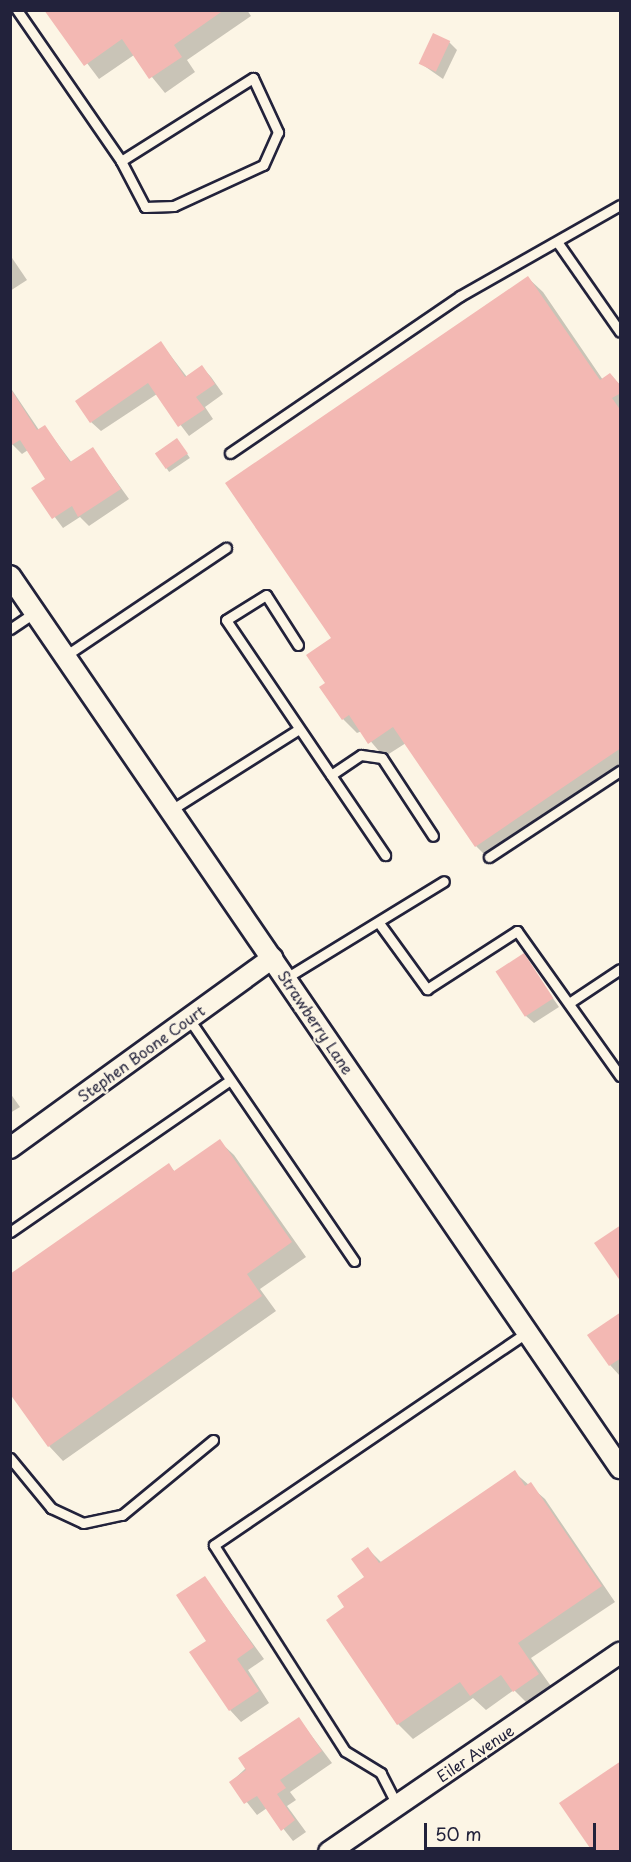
<!DOCTYPE html>
<style>
body{margin:0}
#map{position:relative;width:631px;height:1862px;overflow:hidden;background:#fcf5e5;font-family:"Playpen Sans",sans-serif}
div>[style]{position:absolute}
.shadow>*{inset:0;background:#0003;transform-origin:0 0}
.building>*{inset:0;background:#f3b8b3;transform-origin:0 0}
.roads{filter:drop-shadow(2px 0 #22223b) drop-shadow(-2px 0 #22223b) drop-shadow(0 2px #22223b) drop-shadow(0 -2px #22223b)}
.service>*{height:9px;margin:-4.5px;padding:0 4.5px;transform-origin:4.5px;border-radius:4.5px;background:#fcf5e5}
.minor>*{height:20px;margin:-10px;padding:0 10px;transform-origin:10px;border-radius:10px;background:#fcf5e5}
span{translate:-50% -50%;white-space:nowrap;text-align:center;line-height:1.15;-webkit-text-stroke:4.5px #fcf5e5;paint-order:stroke}
.street-label{font-size:15px;color:#22223b}
.frame{position:absolute;inset:0;border:12px solid #22223b;pointer-events:none}
.scale{position:absolute;left:424px;top:1823px;width:172px;height:27px;box-sizing:border-box;border:3px solid #22223b;border-top:0;padding-left:8px;font-size:18px;line-height:21px;white-space:nowrap;color:#22223b;-webkit-text-stroke:4px #fcf5e5;paint-order:stroke}
</style>
<div id="map">
<div class="shadow">
<i style="clip-path:polygon(47px 10px,247px 10px,251px 16px,187px 60px,195px 72px,165px 93px,134px 55px,99px 79px)"></i>
<i style="clip-path:polygon(449px 42px,457px 50px,443px 79px,420px 63px)"></i>
<i style="clip-path:polygon(10px 255px,27px 280px,10px 291px)"></i>
<i style="clip-path:polygon(528px 278px,543px 292px,603px 380px,610px 375px,620px 385px,620px 773px,491px 861px,476px 846px,406px 743px,384px 757px,362px 731px,357px 733px,343px 719px,327px 683px,333px 639px)"></i>
<i style="clip-path:polygon(161px 343px,187px 377px,202px 367px,211px 377px,223px 394px,205px 407px,213px 419px,189px 436px,157px 394px,101px 431px,91px 422px)"></i>
<i style="clip-path:polygon(10px 387px,39px 430px,45px 427px,72px 463px,93px 449px,129px 499px,89px 526px,80px 517px,63px 528px,33px 488px,47px 479px,28px 450px,22px 454px,10px 442px)"></i>
<i style="left:177px;top:439px;width:23px;height:25px;rotate:56deg"></i>
<i style="clip-path:polygon(523px 955px,559px 1007px,534px 1023px,526px 1016px)"></i>
<i style="clip-path:polygon(10px 1093px,20px 1107px,10px 1113px)"></i>
<i style="clip-path:polygon(219px 1141px,234px 1155px,306px 1257px,260px 1289px,276px 1311px,63px 1461px,49px 1446px,169px 1165px,175px 1172px)"></i>
<i style="clip-path:polygon(620px 1314px,620px 1376px,610px 1365px)"></i>
<i style="clip-path:polygon(514px 1472px,545px 1499px,615px 1602px,531px 1658px,553px 1689px,529px 1705px,514px 1690px,486px 1710px,473px 1698px,413px 1739px,398px 1724px,346px 1608px,366px 1577px,368px 1549px,382px 1563px)"></i>
<i style="clip-path:polygon(205px 1578px,264px 1659px,248px 1670px,269px 1703px,241px 1722px,230px 1710px,208px 1641px)"></i>
<i style="clip-path:polygon(299px 1719px,332px 1763px,290px 1792px,296px 1800px,287px 1806px,306px 1832px,293px 1841px,267px 1808px,257px 1815px,231px 1782px)"></i>
</div>
<div class="building">
<i style="clip-path:polygon(44px 10px,224px 10px,174px 45px,182px 57px,149px 79px,122px 39px,84px 66px)"></i>
<i style="left:433px;top:33px;width:19px;height:34px;rotate:25deg"></i>
<i style="clip-path:polygon(528px 276px,600px 380px,610px 373px,621px 386px,621px 393px,612px 398px,621px 411px,621px 748px,475px 847px,393px 727px,368px 744px,349px 715px,342px 720px,319px 687px,325px 683px,306px 655px,331px 638px,225px 483px)"></i>
<i style="clip-path:polygon(161px 341px,185px 377px,202px 365px,215px 384px,196px 397px,205px 409px,178px 427px,148px 383px,90px 423px,75px 401px)"></i>
<i style="clip-path:polygon(10px 388px,37px 430px,45px 425px,70px 462px,93px 447px,121px 489px,78px 517px,72px 506px,52px 519px,31px 488px,45px 479px,20px 440px,10px 446px)"></i>
<i style="left:177px;top:438px;width:19px;height:27px;rotate:55deg"></i>
<i style="left:524px;top:953px;width:54px;height:34px;rotate:57deg"></i>
<i style="clip-path:polygon(220px 1139px,292px 1242px,247px 1274px,262px 1296px,48px 1447px,10px 1394px,10px 1274px,169px 1163px,174px 1171px)"></i>
<i style="clip-path:polygon(621px 1225px,621px 1282px,594px 1243px)"></i>
<i style="clip-path:polygon(621px 1312px,621px 1358px,609px 1366px,587px 1335px)"></i>
<i style="clip-path:polygon(515px 1470px,525px 1486px,531px 1482px,602px 1586px,518px 1643px,539px 1674px,513px 1692px,501px 1675px,470px 1696px,460px 1682px,397px 1725px,326px 1620px,344px 1607px,337px 1596px,364px 1577px,351px 1559px,368px 1547px,379px 1563px)"></i>
<i style="clip-path:polygon(205px 1576px,254px 1647px,237px 1659px,259px 1691px,229px 1711px,189px 1652px,206px 1641px,176px 1595px)"></i>
<i style="clip-path:polygon(299px 1717px,322px 1751px,280px 1780px,286px 1788px,277px 1794px,295px 1820px,281px 1831px,257px 1796px,244px 1804px,229px 1782px,246px 1770px,238px 1758px)"></i>
<i style="clip-path:polygon(621px 1761px,621px 1851px,592px 1851px,559px 1803px)"></i>
</div>
<div class="roads">
<div class="service">
<i style="left:17px;top:10px;width:183px;rotate:55.4deg"></i>
<i style="left:121px;top:161px;width:156px;rotate:-32.2deg"></i>
<i style="left:253px;top:78px;width:60px;rotate:65.2deg"></i>
<i style="left:278px;top:132px;width:36px;rotate:114deg"></i>
<i style="left:263px;top:165px;width:98px;rotate:155.3deg"></i>
<i style="left:174px;top:206px;width:29px;rotate:178deg"></i>
<i style="left:145px;top:207px;width:52px;rotate:-117.6deg"></i>
<i style="left:558px;top:243px;width:108px;rotate:55.1deg"></i>
<i style="left:230px;top:453px;width:278px;rotate:-34.3deg"></i>
<i style="left:460px;top:296px;width:184px;rotate:-29.6deg"></i>
<i style="left:10px;top:629px;width:30px;rotate:-34deg"></i>
<i style="left:298px;top:645px;width:59px;rotate:-122.6deg"></i>
<i style="left:266px;top:595px;width:47px;rotate:148deg"></i>
<i style="left:226px;top:620px;width:284px;rotate:55.9deg"></i>
<i style="left:65px;top:656px;width:194px;rotate:-33.9deg"></i>
<i style="left:331px;top:775px;width:36px;rotate:-34deg"></i>
<i style="left:361px;top:755px;width:21px;rotate:8deg"></i>
<i style="left:382px;top:758px;width:93px;rotate:56.8deg"></i>
<i style="left:171px;top:810px;width:151px;rotate:-32.3deg"></i>
<i style="left:489px;top:857px;width:157px;rotate:-33.3deg"></i>
<i style="left:379px;top:923px;width:82px;rotate:54deg"></i>
<i style="left:427px;top:989px;width:107px;rotate:-32.8deg"></i>
<i style="left:517px;top:931px;width:178px;rotate:54.6deg"></i>
<i style="left:286px;top:978px;width:185px;rotate:-31.5deg"></i>
<i style="left:569px;top:1003px;width:61px;rotate:-33.7deg"></i>
<i style="left:189px;top:1019px;width:293px;rotate:55.7deg"></i>
<i style="left:10px;top:1232px;width:267px;rotate:-34.6deg"></i>
<i style="left:10px;top:1458px;width:65px;rotate:50.6deg"></i>
<i style="left:51px;top:1508px;width:35px;rotate:25deg"></i>
<i style="left:83px;top:1523px;width:40px;rotate:-12deg"></i>
<i style="left:122px;top:1515px;width:118px;rotate:-39.5deg"></i>
<i style="left:397px;top:1805px;width:36px;rotate:-117deg"></i>
<i style="left:381px;top:1773px;width:42px;rotate:-148.6deg"></i>
<i style="left:345px;top:1751px;width:244px;rotate:-122.5deg"></i>
<i style="left:214px;top:1545px;width:379px;rotate:-34.2deg"></i>
</div>
<div class="minor">
<i style="left:10px;top:576px;width:1081px;rotate:55.63deg"></i>
<i style="left:10px;top:1148px;width:324px;rotate:-35.9deg"></i>
<i style="left:329px;top:1852px;width:353px;rotate:-34.4deg"></i>
</div>
</div>
<div class="street-label">
<span style="left:316px;top:1022px;rotate:56deg">Strawberry Lane</span>
<span style="left:141px;top:1053px;rotate:-36deg">Stephen Boone Court</span>
<span style="left:475px;top:1753px;rotate:-34deg">Eiler Avenue</span>
</div>
<div class="frame"></div>
<div class="scale">50 m</div>
</div>
